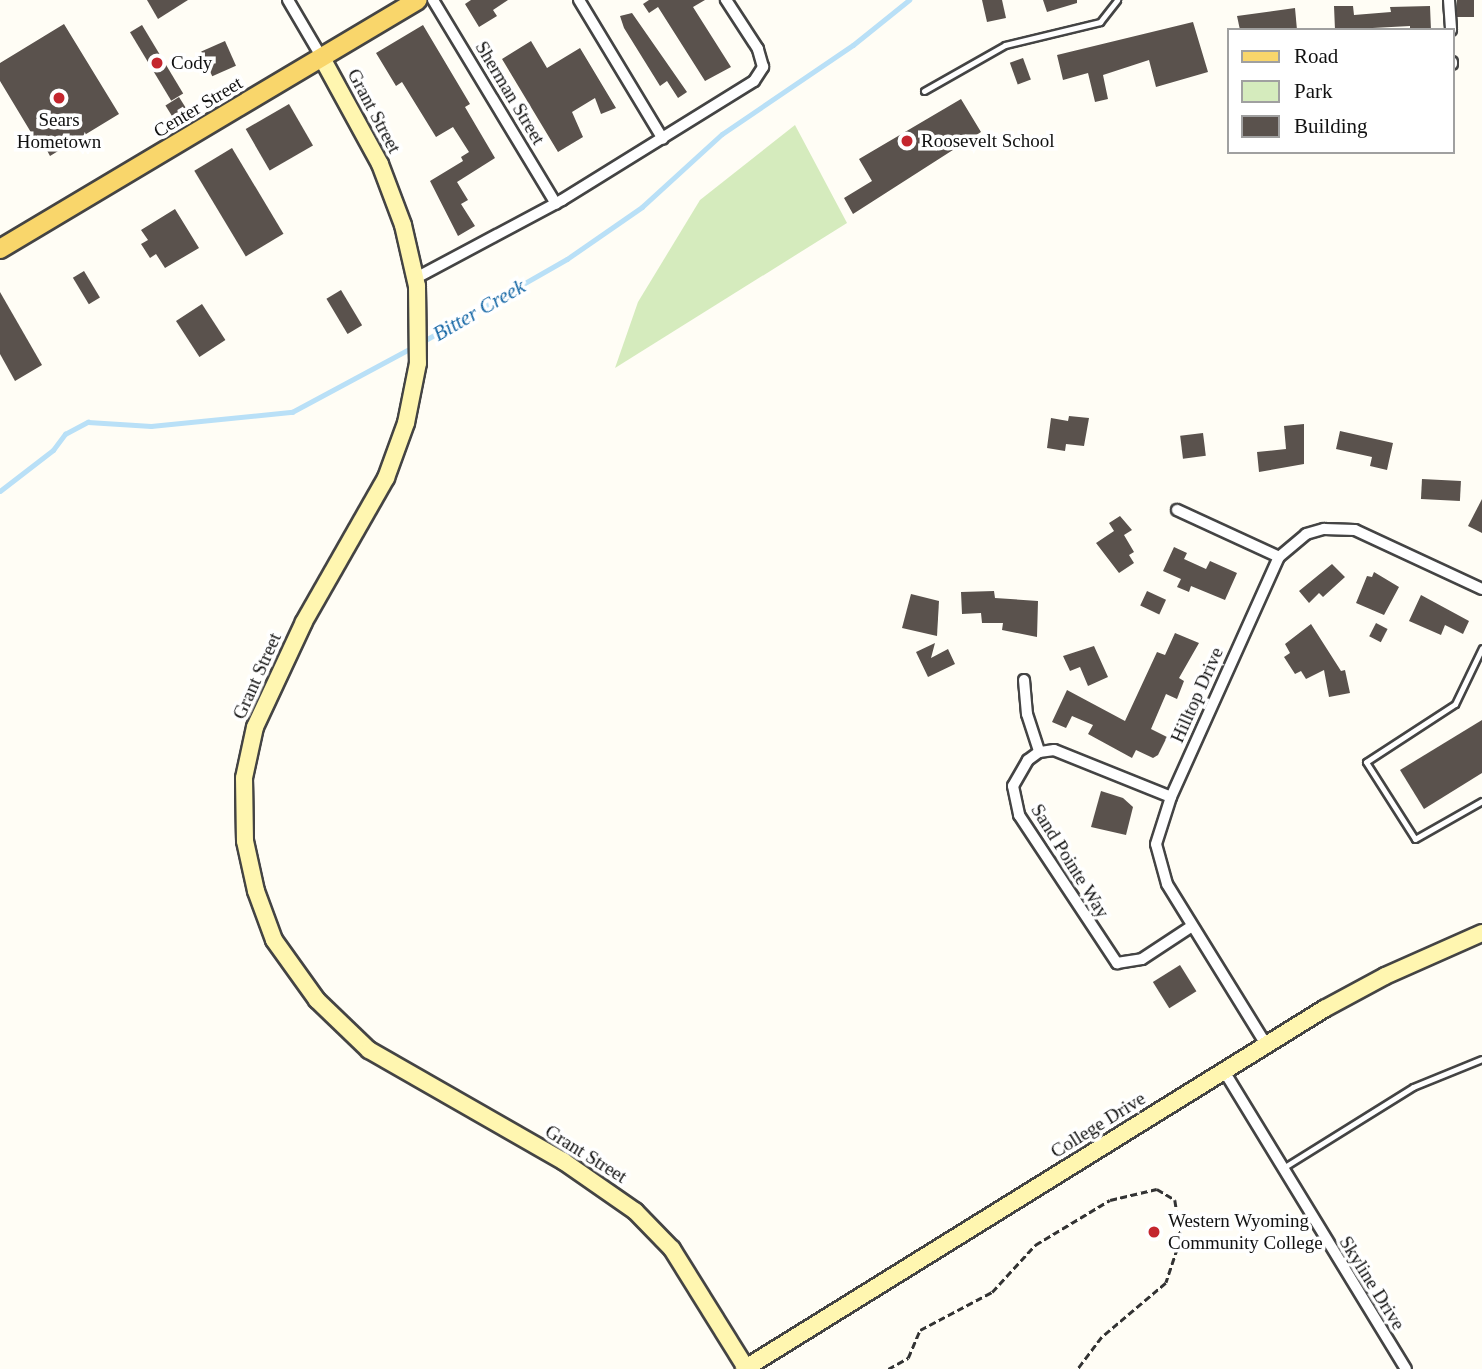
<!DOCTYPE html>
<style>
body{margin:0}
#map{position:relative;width:1482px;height:1369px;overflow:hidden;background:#fffdf5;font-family:"Times New Roman",serif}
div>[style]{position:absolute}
.green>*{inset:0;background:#d5ebbd}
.stream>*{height:4.5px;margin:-2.25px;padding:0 2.25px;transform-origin:2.25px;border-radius:2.25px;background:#b9e0f7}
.building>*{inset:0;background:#5a524d;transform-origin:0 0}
.path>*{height:2.5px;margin-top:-1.25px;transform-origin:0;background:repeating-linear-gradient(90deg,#333 0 7px,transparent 0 10.5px)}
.roads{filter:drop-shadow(2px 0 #444) drop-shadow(-2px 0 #444) drop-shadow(0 2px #444) drop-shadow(0 -2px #444)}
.lane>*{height:5px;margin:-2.5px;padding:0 2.5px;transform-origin:2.5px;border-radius:2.5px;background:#fff}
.street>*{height:10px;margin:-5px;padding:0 5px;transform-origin:5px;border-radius:5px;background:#fff}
.secondary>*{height:16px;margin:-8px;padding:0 8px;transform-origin:8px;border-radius:8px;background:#fff6b0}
.primary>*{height:18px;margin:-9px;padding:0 9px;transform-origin:9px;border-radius:9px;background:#f9d66b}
.dots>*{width:19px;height:19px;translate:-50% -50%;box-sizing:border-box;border:4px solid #fff;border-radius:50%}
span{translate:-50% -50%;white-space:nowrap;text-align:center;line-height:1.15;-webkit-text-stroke:7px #fff;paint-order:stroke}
.poi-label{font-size:19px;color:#111}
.left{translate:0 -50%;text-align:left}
.street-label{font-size:19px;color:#111}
.water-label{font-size:21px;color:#1768a6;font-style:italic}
.legend{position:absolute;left:1227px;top:28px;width:228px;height:126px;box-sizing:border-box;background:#fff;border:2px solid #a0a0a0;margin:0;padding:9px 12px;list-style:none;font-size:21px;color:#111}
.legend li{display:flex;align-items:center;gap:14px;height:35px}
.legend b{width:35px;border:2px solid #a0a0a0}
</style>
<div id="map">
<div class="green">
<i style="clip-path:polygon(795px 125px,847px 223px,615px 368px,638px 302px,700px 200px)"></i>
</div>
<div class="stream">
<i style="left:422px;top:342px;width:167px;rotate:-29.8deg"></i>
<i style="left:567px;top:259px;width:91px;rotate:-34.7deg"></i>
<i style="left:642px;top:207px;width:108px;rotate:-42.4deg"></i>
<i style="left:722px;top:134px;width:158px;rotate:-34.2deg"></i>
<i style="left:853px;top:45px;width:72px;rotate:-38.8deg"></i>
<i style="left:0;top:491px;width:67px;rotate:-37.7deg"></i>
<i style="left:53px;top:450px;width:20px;rotate:-53deg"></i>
<i style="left:65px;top:434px;width:26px;rotate:-28deg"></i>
<i style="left:88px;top:422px;width:63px;rotate:3.6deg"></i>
<i style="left:151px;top:426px;width:142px;rotate:-5.7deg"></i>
<i style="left:292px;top:412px;width:140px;rotate:-28.2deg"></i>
</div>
<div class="building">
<i style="clip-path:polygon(147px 0,188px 0,158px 19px)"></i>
<i style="clip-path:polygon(471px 0,508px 0,493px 10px,497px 16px,479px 27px,465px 4px)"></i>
<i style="clip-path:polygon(649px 0,705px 0,693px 7px,731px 67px,705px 81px,658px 7px,649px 13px,643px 4px)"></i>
<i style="clip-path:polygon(982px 0,1002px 0,1006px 18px,987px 22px)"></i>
<i style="clip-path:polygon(1043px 0,1077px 0,1077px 3px,1047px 12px)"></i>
<i style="left:1457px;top:0;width:17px;height:17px"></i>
<i style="clip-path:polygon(1334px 6px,1353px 6px,1354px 15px,1391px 12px,1390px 7px,1430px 6px,1431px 30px,1410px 30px,1410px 26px,1335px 30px)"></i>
<i style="clip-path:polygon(1295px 8px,1297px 30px,1240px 30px,1237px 16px)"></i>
<i style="clip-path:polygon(632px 13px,687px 92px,678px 98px,667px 81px,660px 86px,624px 28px,620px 16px)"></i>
<i style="clip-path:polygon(1193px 22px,1208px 72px,1156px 87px,1149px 60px,1103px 75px,1108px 99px,1095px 102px,1088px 73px,1063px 80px,1057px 55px)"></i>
<i style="clip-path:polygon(64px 24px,119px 114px,50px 156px,42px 141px,38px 144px,0 81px,0 63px)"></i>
<i style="left:142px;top:25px;width:80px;height:14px;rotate:59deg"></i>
<i style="clip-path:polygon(423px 25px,470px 104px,465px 107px,495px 158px,457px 182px,468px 200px,461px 204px,475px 226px,458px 236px,430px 181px,463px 161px,461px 157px,469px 152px,453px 127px,436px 137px,402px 82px,396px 86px,376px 53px)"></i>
<i style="left:225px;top:41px;width:27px;height:26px;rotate:66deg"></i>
<i style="clip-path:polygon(531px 41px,547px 68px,580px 48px,616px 108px,601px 114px,595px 98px,572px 112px,583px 137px,558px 152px,502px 59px)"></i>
<i style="left:1023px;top:58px;width:23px;height:14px;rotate:70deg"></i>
<i style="left:179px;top:97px;width:15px;height:16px;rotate:58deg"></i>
<i style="clip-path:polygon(961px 99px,981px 132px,853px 214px,844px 198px,872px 181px,859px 159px)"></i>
<i style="left:289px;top:104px;width:48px;height:50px;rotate:60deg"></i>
<i style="left:232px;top:148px;width:100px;height:44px;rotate:59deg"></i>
<i style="clip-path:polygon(175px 209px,199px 248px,165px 268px,156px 254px,150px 258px,141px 244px,148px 240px,141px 230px)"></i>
<i style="left:84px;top:271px;width:31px;height:13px;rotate:59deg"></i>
<i style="left:341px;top:290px;width:41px;height:17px;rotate:59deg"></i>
<i style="clip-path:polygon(0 292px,42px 365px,15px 381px,0 354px)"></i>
<i style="left:202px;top:304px;width:43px;height:31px;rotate:57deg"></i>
<i style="clip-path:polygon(1069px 416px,1089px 418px,1084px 446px,1066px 444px,1065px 451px,1047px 448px,1051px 418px,1068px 421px)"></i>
<i style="clip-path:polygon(1304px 424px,1304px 464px,1259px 472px,1257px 452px,1286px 449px,1284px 426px)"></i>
<i style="clip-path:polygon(1340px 431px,1393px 443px,1387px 470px,1370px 466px,1372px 457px,1336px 449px)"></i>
<i style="left:1203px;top:433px;width:23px;height:23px;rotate:83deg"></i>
<i style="left:1422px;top:479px;width:39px;height:20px;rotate:3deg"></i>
<i style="clip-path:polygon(1482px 499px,1482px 533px,1468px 526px)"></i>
<i style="clip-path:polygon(1120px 516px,1132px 530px,1124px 535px,1134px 552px,1129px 555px,1134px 563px,1119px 573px,1096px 543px,1114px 531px,1109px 523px)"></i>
<i style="clip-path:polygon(1174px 547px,1187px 553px,1184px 559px,1206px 569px,1210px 561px,1237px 573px,1225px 600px,1191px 586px,1189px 592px,1177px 587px,1181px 579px,1163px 571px)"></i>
<i style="clip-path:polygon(1332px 564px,1345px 577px,1323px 597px,1319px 593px,1309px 603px,1299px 591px)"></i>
<i style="clip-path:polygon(1374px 572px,1399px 587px,1384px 615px,1356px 603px,1367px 576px,1372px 577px)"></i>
<i style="clip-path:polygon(994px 591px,995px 598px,1038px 601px,1037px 637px,1002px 630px,1003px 623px,982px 623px,981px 613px,962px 614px,961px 592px)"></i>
<i style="left:1147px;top:591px;width:21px;height:16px;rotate:25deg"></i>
<i style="clip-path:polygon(911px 594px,939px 601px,937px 636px,902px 628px)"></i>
<i style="clip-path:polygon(1421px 595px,1469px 621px,1463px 634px,1445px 625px,1441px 635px,1409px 621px)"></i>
<i style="left:1376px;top:623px;width:13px;height:15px;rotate:27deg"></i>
<i style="clip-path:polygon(1311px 624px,1341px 671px,1345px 670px,1350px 693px,1329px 697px,1324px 670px,1306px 679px,1301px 671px,1295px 674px,1284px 657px,1290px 653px,1285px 644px)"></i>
<i style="clip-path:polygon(1175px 633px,1199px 643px,1179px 678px,1184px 681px,1177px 699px,1166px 694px,1151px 729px,1167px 737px,1158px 755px,1153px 758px,1136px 750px,1132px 758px,1088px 734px,1093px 725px,1072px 716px,1066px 728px,1052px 722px,1067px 690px,1125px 721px,1157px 652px,1165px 655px)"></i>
<i style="clip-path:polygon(935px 643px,931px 658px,948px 649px,955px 664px,928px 677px,916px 652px)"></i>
<i style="clip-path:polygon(1094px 646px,1108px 677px,1088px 686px,1080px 667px,1070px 671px,1063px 656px)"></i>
<i style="clip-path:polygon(1482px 720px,1482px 773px,1424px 809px,1400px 770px)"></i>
<i style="clip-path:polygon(1101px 791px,1123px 798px,1133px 807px,1126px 835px,1091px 827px)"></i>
<i style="left:1180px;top:965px;width:31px;height:32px;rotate:58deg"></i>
</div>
<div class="path">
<i style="left:888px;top:1369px;width:23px;rotate:-29deg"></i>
<i style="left:908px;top:1358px;width:30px;rotate:-67deg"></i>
<i style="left:920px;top:1330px;width:81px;rotate:-27.8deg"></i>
<i style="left:992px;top:1292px;width:64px;rotate:-47.5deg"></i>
<i style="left:1035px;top:1245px;width:87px;rotate:-31deg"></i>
<i style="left:1110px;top:1200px;width:48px;rotate:-13.2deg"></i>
<i style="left:1157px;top:1189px;width:21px;rotate:31deg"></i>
<i style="left:1175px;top:1200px;width:38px;rotate:81deg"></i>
<i style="left:1181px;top:1238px;width:47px;rotate:108.4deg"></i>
<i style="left:1166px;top:1283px;width:84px;rotate:139.8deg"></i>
<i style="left:1102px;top:1337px;width:40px;rotate:127deg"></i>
</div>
<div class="roads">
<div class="lane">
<i style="left:924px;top:91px;width:93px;rotate:-29.6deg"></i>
<i style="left:1005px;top:45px;width:98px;rotate:-13.6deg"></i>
<i style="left:1100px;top:22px;width:28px;rotate:-52deg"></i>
<i style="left:1482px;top:648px;width:62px;rotate:115.7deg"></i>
<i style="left:1455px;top:704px;width:106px;rotate:146.9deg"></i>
<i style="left:1366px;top:762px;width:91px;rotate:57.5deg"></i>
<i style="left:1415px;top:839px;width:77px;rotate:-29.6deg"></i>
<i style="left:1283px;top:1168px;width:153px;rotate:-31.9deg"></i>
<i style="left:1413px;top:1087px;width:74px;rotate:-22.1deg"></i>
</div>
<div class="street">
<i style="left:288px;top:0;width:67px;rotate:59.6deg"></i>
<i style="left:433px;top:0;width:238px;rotate:58.9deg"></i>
<i style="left:579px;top:0;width:162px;rotate:58.9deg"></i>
<i style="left:1449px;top:0;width:30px;rotate:86deg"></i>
<i style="left:1452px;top:62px;width:2px;rotate:90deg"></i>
<i style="left:416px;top:278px;width:166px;rotate:-28.1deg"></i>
<i style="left:562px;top:200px;width:226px;rotate:-31.8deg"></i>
<i style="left:754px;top:81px;width:17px;rotate:-57deg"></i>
<i style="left:763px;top:67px;width:19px;rotate:-106deg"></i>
<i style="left:758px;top:49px;width:59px;rotate:-123.1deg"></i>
<i style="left:1177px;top:510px;width:112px;rotate:24.7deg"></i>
<i style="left:1024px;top:680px;width:34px;rotate:85deg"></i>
<i style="left:1027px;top:714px;width:40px;rotate:72deg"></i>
<i style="left:1171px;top:797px;width:126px;rotate:-158.1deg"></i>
<i style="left:1054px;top:750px;width:15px;rotate:172deg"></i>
<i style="left:1039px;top:752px;width:14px;rotate:144deg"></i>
<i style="left:1028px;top:760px;width:30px;rotate:120deg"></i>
<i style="left:1013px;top:786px;width:30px;rotate:78deg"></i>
<i style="left:1019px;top:815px;width:178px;rotate:56.5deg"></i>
<i style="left:1117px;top:963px;width:25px;rotate:-9deg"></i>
<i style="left:1142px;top:959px;width:60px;rotate:-33.4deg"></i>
<i style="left:1267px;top:1046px;width:190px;rotate:-121.7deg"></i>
<i style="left:1167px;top:884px;width:41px;rotate:-105.4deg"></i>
<i style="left:1156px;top:844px;width:49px;rotate:-72.3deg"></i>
<i style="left:1171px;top:797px;width:263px;rotate:-65.8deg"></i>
<i style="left:1279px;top:557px;width:35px;rotate:-40deg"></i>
<i style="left:1306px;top:534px;width:19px;rotate:-16deg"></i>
<i style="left:1324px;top:529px;width:31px;rotate:2deg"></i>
<i style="left:1355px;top:530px;width:140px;rotate:24.9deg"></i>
<i style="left:1224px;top:1071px;width:349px;rotate:58.6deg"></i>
</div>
<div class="secondary">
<i style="left:322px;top:58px;width:121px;rotate:61.3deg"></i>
<i style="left:380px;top:164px;width:65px;rotate:69.3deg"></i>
<i style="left:403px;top:225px;width:63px;rotate:77.1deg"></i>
<i style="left:417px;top:286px;width:77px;rotate:89.3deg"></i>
<i style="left:418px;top:363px;width:61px;rotate:101.3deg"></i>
<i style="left:406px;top:423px;width:59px;rotate:110deg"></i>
<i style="left:386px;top:478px;width:166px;rotate:119.7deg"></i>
<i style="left:304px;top:622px;width:116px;rotate:115deg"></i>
<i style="left:255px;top:727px;width:52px;rotate:102.2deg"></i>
<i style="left:244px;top:778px;width:63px;rotate:89.1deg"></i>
<i style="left:245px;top:841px;width:51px;rotate:77.6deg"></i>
<i style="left:256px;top:891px;width:52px;rotate:69.8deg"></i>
<i style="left:274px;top:940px;width:74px;rotate:54.4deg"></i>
<i style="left:317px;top:1000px;width:72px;rotate:43.9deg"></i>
<i style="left:369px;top:1050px;width:224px;rotate:29.8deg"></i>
<i style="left:563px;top:1161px;width:88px;rotate:34.8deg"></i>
<i style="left:635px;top:1211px;width:53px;rotate:45.8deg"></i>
<i style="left:672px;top:1249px;width:140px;rotate:58.1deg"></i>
<i style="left:744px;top:1369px;width:683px;rotate:-31.83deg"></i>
<i style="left:1324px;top:1009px;width:69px;rotate:-28.4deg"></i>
<i style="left:1385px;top:976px;width:106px;rotate:-23.9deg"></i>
</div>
<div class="primary">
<i style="left:0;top:249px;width:486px;rotate:-30.8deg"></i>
</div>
</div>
<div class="dots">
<i style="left:157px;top:63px;background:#c4262e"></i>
<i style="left:59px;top:98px;background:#c4262e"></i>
<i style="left:907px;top:141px;background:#c4262e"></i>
<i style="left:1154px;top:1232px;background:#c4262e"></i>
</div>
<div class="poi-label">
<span class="left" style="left:171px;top:63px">Cody</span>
<span style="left:59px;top:131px">Sears<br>Hometown</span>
<span class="left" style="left:921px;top:141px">Roosevelt School</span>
<span class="left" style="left:1168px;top:1232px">Western Wyoming<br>Community College</span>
</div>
<div class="street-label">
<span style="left:510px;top:93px;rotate:59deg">Sherman Street</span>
<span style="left:198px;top:107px;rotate:-31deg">Center Street</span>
<span style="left:374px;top:111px;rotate:62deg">Grant Street</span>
<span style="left:257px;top:676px;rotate:-66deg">Grant Street</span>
<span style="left:1197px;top:695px;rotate:-66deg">Hilltop Drive</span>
<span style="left:1070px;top:861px;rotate:58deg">Sand Pointe Way</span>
<span style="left:1098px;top:1125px;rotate:-32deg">College Drive</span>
<span style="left:586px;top:1154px;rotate:32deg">Grant Street</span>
<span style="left:1372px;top:1283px;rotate:58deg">Skyline Drive</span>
</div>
<div class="water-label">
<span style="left:479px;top:310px;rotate:-30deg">Bitter Creek</span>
</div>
<ul class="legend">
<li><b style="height:9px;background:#f9d66b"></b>Road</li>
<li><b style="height:19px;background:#d5ebbd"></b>Park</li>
<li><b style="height:19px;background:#5a524d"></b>Building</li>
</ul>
</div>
